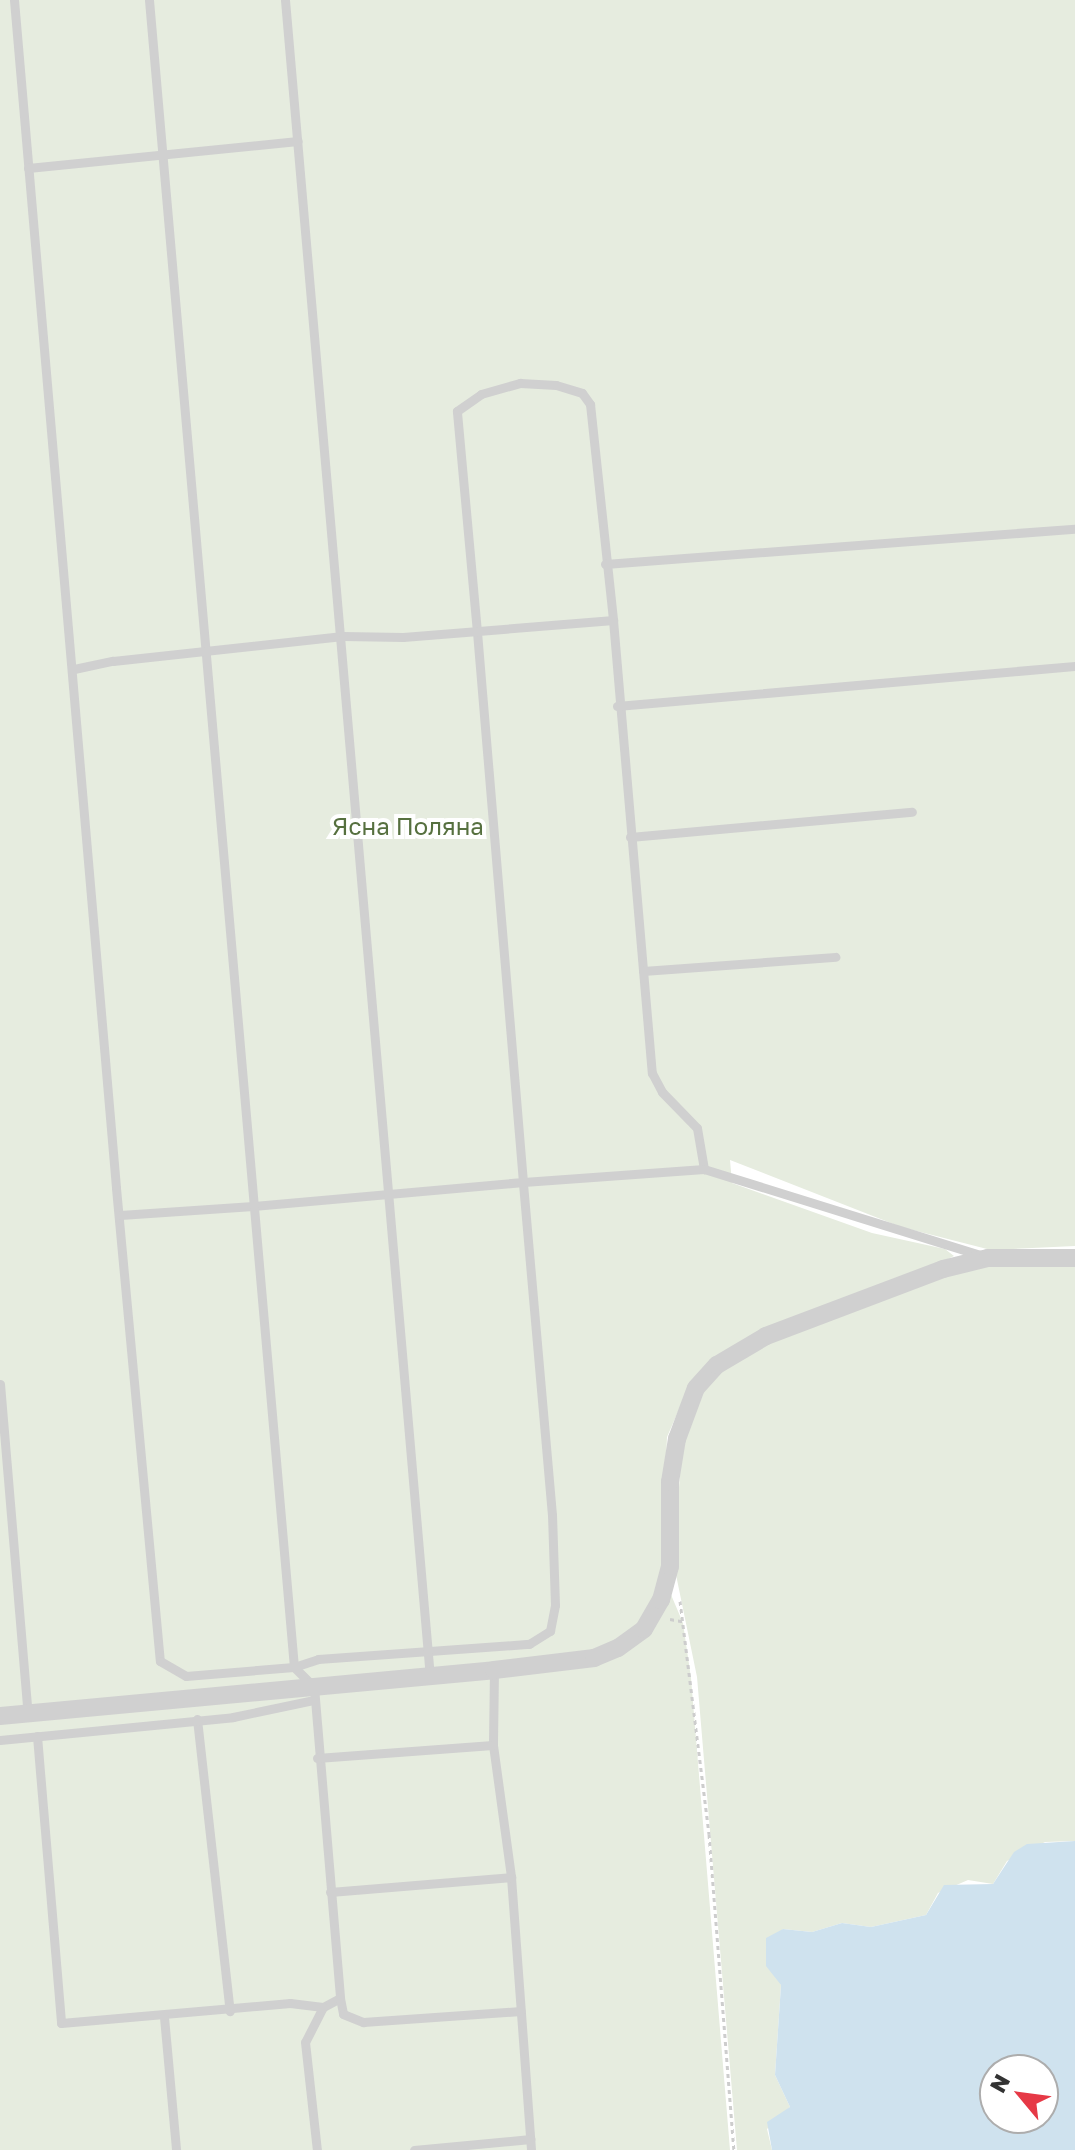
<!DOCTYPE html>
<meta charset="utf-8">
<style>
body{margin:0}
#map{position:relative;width:1075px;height:2150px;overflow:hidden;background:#fff;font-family:"Golos Text",sans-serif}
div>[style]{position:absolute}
.green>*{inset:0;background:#e6ecdf}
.water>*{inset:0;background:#cfe2ee}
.path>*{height:3px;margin-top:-1.5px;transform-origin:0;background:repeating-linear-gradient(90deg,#cdcdcd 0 4px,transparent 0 8px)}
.service>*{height:9px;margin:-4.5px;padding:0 4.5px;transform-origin:4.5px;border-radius:4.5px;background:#d0d0d0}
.minor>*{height:18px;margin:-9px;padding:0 9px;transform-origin:9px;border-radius:9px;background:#d0d0d0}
span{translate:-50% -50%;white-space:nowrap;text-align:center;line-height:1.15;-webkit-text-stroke:8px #fff;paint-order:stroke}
.park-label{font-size:24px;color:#56703f}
.north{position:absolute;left:979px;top:2054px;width:80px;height:80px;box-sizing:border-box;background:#fff;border:2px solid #adadad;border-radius:50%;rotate:299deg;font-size:22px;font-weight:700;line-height:32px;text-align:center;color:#333}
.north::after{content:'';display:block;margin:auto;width:28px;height:36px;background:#e63946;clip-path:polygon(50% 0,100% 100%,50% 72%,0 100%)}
</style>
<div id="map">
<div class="green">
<i style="clip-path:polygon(0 0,1075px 0,1075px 1246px,991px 1250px,901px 1227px,730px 1160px,732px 1183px,872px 1233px,945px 1249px,954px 1256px,690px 1384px,667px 1437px,661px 1571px,683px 1623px,691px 1678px,730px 2150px,0 2150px)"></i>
<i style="clip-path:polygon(1075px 1262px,1075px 1841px,1045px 1842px,1007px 1861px,993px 1884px,968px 1880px,938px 1893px,926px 1915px,871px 1927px,842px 1923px,812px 1932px,783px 1929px,769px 1949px,781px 1985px,775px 2075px,790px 2107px,767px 2129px,772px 2150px,737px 2150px,697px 1677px,674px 1565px,682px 1441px,701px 1392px,720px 1370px,767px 1344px,953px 1273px,988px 1264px)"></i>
</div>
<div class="water">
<i style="clip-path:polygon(evenodd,1075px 1841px,1075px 2150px,772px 2150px,767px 2122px,790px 2107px,775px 2075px,781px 1985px,766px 1966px,766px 1938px,783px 1929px,812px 1932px,842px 1923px,871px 1927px,926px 1915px,944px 1885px,993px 1884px,1014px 1852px,1027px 1844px,1075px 1841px,995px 2070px,1043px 2070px,1043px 2118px,995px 2118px,995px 2070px)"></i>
</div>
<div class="path">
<i style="left:680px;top:1601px;width:235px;rotate:82.9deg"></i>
<i style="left:709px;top:1834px;width:317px;rotate:85.5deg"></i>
<i style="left:670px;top:1619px;width:16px;rotate:11deg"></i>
</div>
<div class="service">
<i style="left:14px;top:0;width:1192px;rotate:85.09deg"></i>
<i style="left:116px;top:1188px;width:475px;rotate:84.7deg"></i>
<i style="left:160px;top:1661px;width:30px;rotate:30deg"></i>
<i style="left:186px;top:1676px;width:108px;rotate:-4.8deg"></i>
<i style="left:294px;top:1667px;width:25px;rotate:-18deg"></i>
<i style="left:318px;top:1659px;width:212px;rotate:-4.1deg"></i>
<i style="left:529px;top:1644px;width:25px;rotate:-32deg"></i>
<i style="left:550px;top:1631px;width:26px;rotate:-79deg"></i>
<i style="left:555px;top:1605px;width:90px;rotate:-91.9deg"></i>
<i style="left:552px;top:1515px;width:334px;rotate:-95deg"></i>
<i style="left:523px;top:1182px;width:552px;rotate:-94.78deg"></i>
<i style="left:477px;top:632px;width:222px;rotate:-95.2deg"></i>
<i style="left:457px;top:411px;width:29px;rotate:-35deg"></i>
<i style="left:481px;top:394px;width:41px;rotate:-15.8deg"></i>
<i style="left:520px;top:383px;width:36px;rotate:3deg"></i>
<i style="left:556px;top:385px;width:27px;rotate:17deg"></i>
<i style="left:582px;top:393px;width:14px;rotate:54deg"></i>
<i style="left:590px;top:404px;width:217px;rotate:83.9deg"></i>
<i style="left:613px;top:620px;width:455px;rotate:85.1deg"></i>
<i style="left:652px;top:1073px;width:21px;rotate:62deg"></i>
<i style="left:662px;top:1092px;width:50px;rotate:45.8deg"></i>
<i style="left:697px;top:1128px;width:42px;rotate:80.3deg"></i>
<i style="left:704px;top:1169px;width:181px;rotate:175.9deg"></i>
<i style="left:523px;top:1182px;width:271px;rotate:174.9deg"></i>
<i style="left:253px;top:1206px;width:133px;rotate:176.1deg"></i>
<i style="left:149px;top:0;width:1673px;rotate:85.03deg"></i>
<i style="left:294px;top:1667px;width:28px;rotate:45deg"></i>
<i style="left:314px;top:1687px;width:312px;rotate:85.2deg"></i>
<i style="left:340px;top:1998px;width:19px;rotate:152deg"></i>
<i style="left:323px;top:2007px;width:39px;rotate:117deg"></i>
<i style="left:305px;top:2042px;width:109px;rotate:83.7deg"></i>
<i style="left:285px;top:0;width:1682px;rotate:85.06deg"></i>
<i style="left:28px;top:168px;width:271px;rotate:-5.7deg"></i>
<i style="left:605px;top:564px;width:471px;rotate:-4.3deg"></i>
<i style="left:74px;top:669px;width:40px;rotate:-12deg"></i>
<i style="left:113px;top:661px;width:231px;rotate:-6.2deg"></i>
<i style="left:343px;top:636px;width:60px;rotate:1deg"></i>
<i style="left:403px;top:637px;width:211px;rotate:-4.6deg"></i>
<i style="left:617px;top:706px;width:460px;rotate:-5deg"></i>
<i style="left:630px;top:837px;width:283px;rotate:-5.1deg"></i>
<i style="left:643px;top:971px;width:193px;rotate:-4.2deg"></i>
<i style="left:704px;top:1169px;width:292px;rotate:17.3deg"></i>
<i style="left:0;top:1384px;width:331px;rotate:85.2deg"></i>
<i style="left:494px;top:1670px;width:75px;rotate:90.8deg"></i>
<i style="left:493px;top:1745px;width:133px;rotate:82.2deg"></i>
<i style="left:511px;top:1877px;width:274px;rotate:85.8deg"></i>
<i style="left:197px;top:1719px;width:294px;rotate:83.6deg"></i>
<i style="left:37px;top:1736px;width:288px;rotate:85.2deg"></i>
<i style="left:61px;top:2023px;width:230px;rotate:-5deg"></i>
<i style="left:290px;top:2003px;width:33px;rotate:7deg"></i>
<i style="left:0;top:1740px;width:234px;rotate:-5.6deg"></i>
<i style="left:233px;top:1717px;width:83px;rotate:-11.9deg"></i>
<i style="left:317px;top:1758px;width:176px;rotate:-4.2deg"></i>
<i style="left:330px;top:1892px;width:182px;rotate:-4.7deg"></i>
<i style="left:340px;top:1998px;width:16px;rotate:79deg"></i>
<i style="left:343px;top:2014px;width:22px;rotate:22deg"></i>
<i style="left:363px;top:2022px;width:158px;rotate:-4deg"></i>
<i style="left:164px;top:2017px;width:134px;rotate:84.8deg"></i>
<i style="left:414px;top:2150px;width:117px;rotate:-5.4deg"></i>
</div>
<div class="minor">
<i style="left:0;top:1716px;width:496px;rotate:-5.3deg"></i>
<i style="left:494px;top:1670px;width:101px;rotate:-6.8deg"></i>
<i style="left:594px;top:1658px;width:26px;rotate:-23deg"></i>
<i style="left:618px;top:1648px;width:32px;rotate:-36deg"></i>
<i style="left:644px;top:1629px;width:34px;rotate:-60deg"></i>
<i style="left:661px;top:1600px;width:35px;rotate:-75deg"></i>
<i style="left:670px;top:1566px;width:84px;rotate:-90deg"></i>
<i style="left:670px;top:1482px;width:44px;rotate:-80.8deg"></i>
<i style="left:677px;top:1439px;width:54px;rotate:-69.6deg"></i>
<i style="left:696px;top:1388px;width:31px;rotate:-48deg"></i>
<i style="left:717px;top:1365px;width:57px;rotate:-30.6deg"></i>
<i style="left:766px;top:1336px;width:189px;rotate:-20.7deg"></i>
<i style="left:943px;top:1269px;width:46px;rotate:-13.7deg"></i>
<i style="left:988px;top:1258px;width:87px"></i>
</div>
<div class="park-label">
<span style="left:408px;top:826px">Ясна Поляна</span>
</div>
<div class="north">N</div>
</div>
